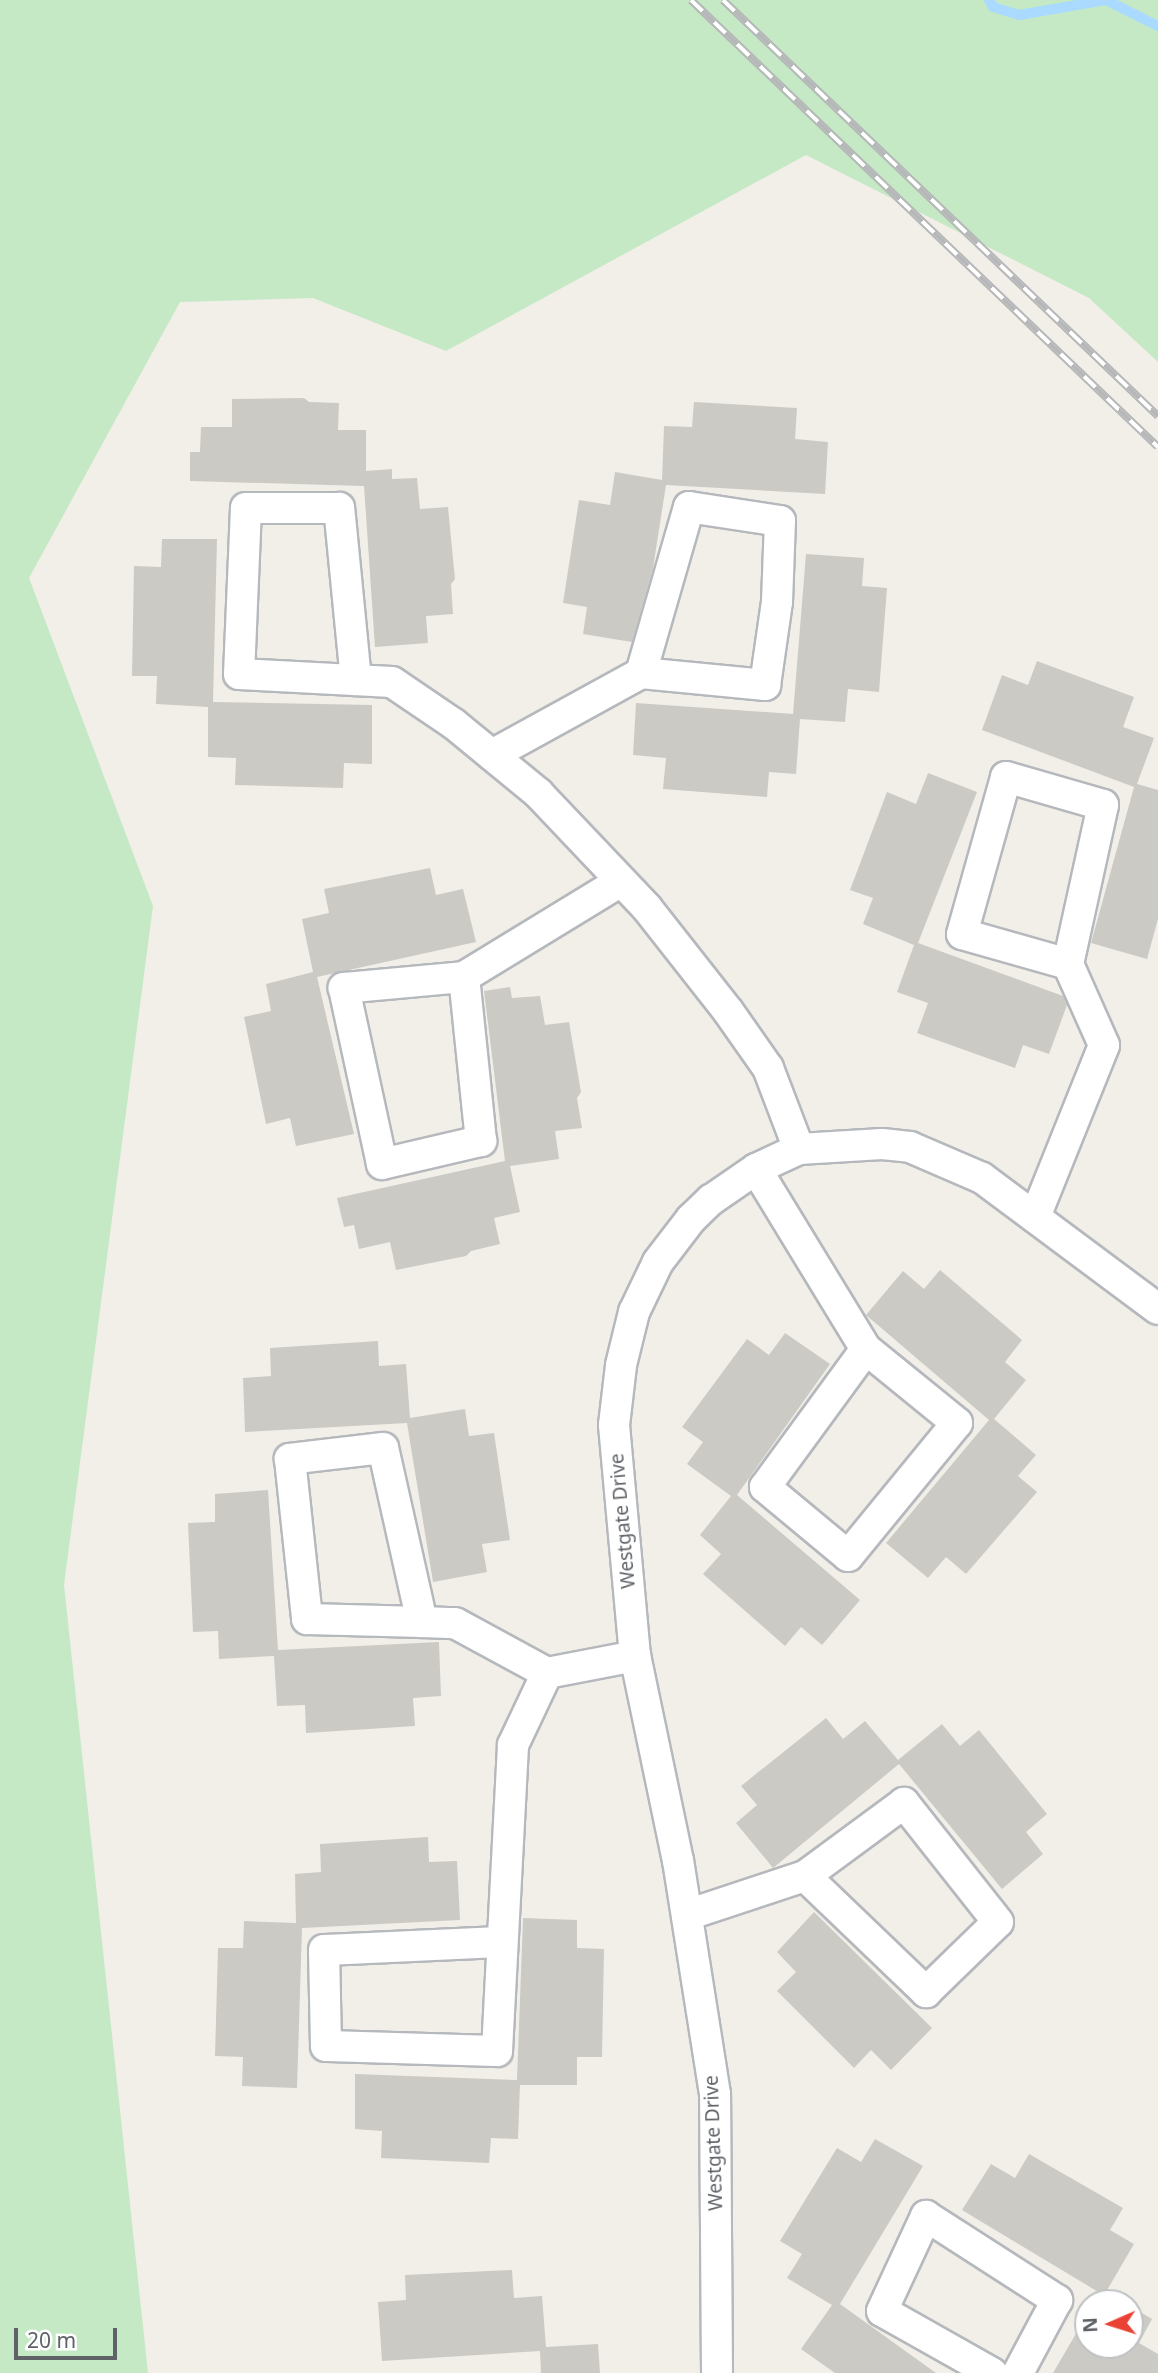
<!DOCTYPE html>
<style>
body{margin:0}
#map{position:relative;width:1158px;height:2373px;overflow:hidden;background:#f1efe8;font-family:"Noto Sans",sans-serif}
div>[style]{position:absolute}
.green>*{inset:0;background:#c5e8c5}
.stream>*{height:10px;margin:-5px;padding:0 5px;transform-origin:5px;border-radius:5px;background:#aadaff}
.building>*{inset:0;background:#cccac5}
.roads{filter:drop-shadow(2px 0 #b5b8bc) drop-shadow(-2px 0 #b5b8bc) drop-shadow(0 2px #b5b8bc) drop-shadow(0 -2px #b5b8bc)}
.minor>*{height:30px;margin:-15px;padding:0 15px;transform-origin:15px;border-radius:15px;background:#fff}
.rail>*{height:8px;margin-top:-4px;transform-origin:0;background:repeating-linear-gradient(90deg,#fff 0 16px,#b6b7b8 0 32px);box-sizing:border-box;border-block:2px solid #b6b7b8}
span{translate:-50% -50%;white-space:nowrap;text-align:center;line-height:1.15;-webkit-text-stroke:5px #fff;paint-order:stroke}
.street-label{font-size:19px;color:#5f6368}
.north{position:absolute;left:1074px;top:2289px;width:70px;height:70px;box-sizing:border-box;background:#fff;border:2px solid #bfc1c3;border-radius:50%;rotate:267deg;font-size:19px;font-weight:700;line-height:28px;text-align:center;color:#5f6368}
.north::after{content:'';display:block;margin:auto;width:24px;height:32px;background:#ea4335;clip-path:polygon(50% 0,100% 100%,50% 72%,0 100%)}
.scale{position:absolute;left:14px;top:2328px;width:103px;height:32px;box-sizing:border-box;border:4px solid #5f6368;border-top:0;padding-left:9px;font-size:21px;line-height:24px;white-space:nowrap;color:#5f6368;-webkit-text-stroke:5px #fff;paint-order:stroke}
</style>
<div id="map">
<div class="green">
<i style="clip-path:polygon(0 0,1158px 0,1158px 362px,1089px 298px,806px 155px,446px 351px,313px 298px,180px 302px,29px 578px,153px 906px,64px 1585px,148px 2373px,0 2373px)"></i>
</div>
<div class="stream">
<i style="left:989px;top:0;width:8px;rotate:60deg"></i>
<i style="left:993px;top:7px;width:27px;rotate:17deg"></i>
<i style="left:1019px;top:15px;width:88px;rotate:-9.8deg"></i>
<i style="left:1106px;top:0;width:58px;rotate:26.6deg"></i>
</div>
<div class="building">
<i style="clip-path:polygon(304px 398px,309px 402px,339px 403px,338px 430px,366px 430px,366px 471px,392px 469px,392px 479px,417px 478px,420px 509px,448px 507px,455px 579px,451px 584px,453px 614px,426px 616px,428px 643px,375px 647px,364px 486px,190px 481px,190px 452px,200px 452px,201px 427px,232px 427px,232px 399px)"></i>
<i style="clip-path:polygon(694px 402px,797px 408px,795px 439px,828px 442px,825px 494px,666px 485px,653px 568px,632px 642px,583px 634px,587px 607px,563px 603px,579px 500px,610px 505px,615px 472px,662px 480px,664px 426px,692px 427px)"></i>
<i style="clip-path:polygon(162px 539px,217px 539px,213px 702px,372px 705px,372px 764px,344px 763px,343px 788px,235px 785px,236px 758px,208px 757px,208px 707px,156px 704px,157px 676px,132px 676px,134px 566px,161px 567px)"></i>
<i style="clip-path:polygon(806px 554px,864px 558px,862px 586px,887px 588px,879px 692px,848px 689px,845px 722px,800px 719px,796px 774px,769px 772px,767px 797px,663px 789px,666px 758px,633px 755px,636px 703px,793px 714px)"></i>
<i style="clip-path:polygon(1037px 661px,1134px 697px,1123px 727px,1154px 738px,1137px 784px,1158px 790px,1158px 919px,1147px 959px,1091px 943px,1134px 787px,982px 730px,1002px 675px,1028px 685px)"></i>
<i style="clip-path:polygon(928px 773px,977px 792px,918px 943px,1063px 996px,1067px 1005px,1049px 1054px,1023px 1045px,1015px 1068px,917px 1033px,928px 1003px,897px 992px,914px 945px,863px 924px,873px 898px,850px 890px,887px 792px,916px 804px)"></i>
<i style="clip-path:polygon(430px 868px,436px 895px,463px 889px,476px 942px,317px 977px,354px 1134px,296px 1146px,290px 1118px,266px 1124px,244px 1017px,271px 1011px,266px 984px,313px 972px,302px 919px,329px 913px,324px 889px)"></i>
<i style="clip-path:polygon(510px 987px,512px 998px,540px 996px,545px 1025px,569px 1022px,581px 1092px,577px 1098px,582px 1128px,555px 1131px,559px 1159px,510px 1166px,520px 1212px,494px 1218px,500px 1244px,471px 1251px,466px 1256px,396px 1270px,390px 1242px,359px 1249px,354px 1225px,344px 1227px,337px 1198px,505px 1161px,484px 991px)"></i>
<i style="clip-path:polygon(940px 1270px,1022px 1340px,1005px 1362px,1026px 1380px,994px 1419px,1036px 1455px,1018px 1476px,1037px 1492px,966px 1574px,946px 1557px,928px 1578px,886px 1543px,989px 1420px,866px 1315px,903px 1271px,924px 1289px)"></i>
<i style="clip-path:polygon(785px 1333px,830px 1364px,737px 1495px,860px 1600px,822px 1645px,801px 1627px,785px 1646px,703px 1574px,721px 1554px,700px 1535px,731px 1496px,687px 1464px,703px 1442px,682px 1427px,747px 1339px,769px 1355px)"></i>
<i style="clip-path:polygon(378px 1341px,379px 1366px,406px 1364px,410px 1418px,465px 1409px,469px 1436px,494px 1433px,510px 1540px,482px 1544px,487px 1572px,433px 1582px,407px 1423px,245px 1432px,243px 1378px,271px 1376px,270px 1348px)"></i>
<i style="clip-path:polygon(268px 1490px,278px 1650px,439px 1642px,441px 1696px,413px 1698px,415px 1726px,306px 1733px,305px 1705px,277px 1706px,274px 1656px,219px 1659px,218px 1631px,193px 1632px,188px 1523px,215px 1522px,215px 1494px)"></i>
<i style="clip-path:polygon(826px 1718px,843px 1739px,865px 1721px,898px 1760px,942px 1724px,960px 1746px,979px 1730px,1047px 1814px,1026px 1832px,1043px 1854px,1002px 1889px,899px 1764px,773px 1868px,736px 1823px,757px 1805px,741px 1786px)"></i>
<i style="clip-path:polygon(428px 1837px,429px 1862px,457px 1861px,460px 1920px,302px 1928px,297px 2088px,242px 2086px,243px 2057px,215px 2056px,218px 1948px,243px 1948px,244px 1921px,296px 1923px,295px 1874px,321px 1872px,320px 1844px)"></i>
<i style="clip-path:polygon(814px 1912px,932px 2028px,891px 2070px,871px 2050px,854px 2068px,777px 1991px,796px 1972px,777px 1952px)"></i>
<i style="clip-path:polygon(523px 1918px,577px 1920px,577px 1948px,604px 1949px,602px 2057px,577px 2057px,577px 2085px,520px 2085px,518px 2139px,491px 2138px,489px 2163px,381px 2158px,382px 2131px,355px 2129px,355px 2074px,517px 2080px)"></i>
<i style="clip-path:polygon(875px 2139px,923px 2166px,840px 2304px,936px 2373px,835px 2373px,801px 2349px,832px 2305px,787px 2278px,802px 2254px,780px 2241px,837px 2148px,861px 2162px)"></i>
<i style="clip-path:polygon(1029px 2154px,1123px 2208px,1110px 2230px,1134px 2244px,1106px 2292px,1125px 2303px,1094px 2303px,1100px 2293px,962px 2210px,991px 2164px,1015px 2178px)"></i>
<i style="clip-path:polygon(512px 2270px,514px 2298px,542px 2296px,546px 2347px,598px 2344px,600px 2373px,541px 2373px,540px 2351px,382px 2361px,378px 2302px,406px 2300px,405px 2275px)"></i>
<i style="clip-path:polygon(1130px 2306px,1152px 2319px,1139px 2343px,1158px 2354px,1158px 2373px,1053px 2373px,1088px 2313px,1088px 2345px,1130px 2345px)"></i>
</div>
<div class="roads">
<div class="minor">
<i style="left:356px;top:680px;width:173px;rotate:-95.6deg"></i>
<i style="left:339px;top:508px;width:93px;rotate:180deg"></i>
<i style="left:246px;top:508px;width:166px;rotate:92.4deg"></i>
<i style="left:239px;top:674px;width:153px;rotate:3deg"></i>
<i style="left:392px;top:682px;width:75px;rotate:34.1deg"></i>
<i style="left:454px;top:724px;width:109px;rotate:39.4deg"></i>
<i style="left:538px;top:793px;width:158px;rotate:46.5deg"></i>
<i style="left:647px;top:908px;width:131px;rotate:51.8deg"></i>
<i style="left:728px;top:1011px;width:70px;rotate:54.9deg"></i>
<i style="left:768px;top:1068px;width:87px;rotate:69.1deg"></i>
<i style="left:492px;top:755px;width:170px;rotate:-28.8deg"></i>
<i style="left:641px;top:673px;width:125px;rotate:5.5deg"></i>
<i style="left:765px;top:685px;width:84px;rotate:-81.8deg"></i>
<i style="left:777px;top:602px;width:81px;rotate:-87.9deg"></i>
<i style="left:780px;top:521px;width:92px;rotate:-171.3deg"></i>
<i style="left:689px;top:507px;width:173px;rotate:106.1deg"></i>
<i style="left:464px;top:977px;width:121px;rotate:174.8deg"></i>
<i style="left:344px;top:988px;width:180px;rotate:77.8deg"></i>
<i style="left:382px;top:1164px;width:102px;rotate:-13.1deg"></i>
<i style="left:481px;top:1141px;width:165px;rotate:-95.9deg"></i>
<i style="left:464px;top:977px;width:184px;rotate:-31.4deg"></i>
<i style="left:756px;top:1169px;width:211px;rotate:58.6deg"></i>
<i style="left:866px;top:1349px;width:171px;rotate:126.2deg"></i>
<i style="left:765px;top:1487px;width:108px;rotate:39.7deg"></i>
<i style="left:848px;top:1556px;width:172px;rotate:-50.7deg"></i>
<i style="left:957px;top:1423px;width:117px;rotate:-140.9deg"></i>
<i style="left:1035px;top:1217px;width:185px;rotate:-68.1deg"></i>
<i style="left:1104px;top:1045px;width:89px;rotate:-114deg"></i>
<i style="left:1068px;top:964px;width:110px;rotate:-164.2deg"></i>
<i style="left:962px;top:934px;width:163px;rotate:-74.3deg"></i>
<i style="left:1006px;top:777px;width:101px;rotate:16.1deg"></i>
<i style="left:1103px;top:805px;width:163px;rotate:102.4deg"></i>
<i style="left:422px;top:1622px;width:178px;rotate:-102.6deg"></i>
<i style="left:383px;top:1448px;width:94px;rotate:173.3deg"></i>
<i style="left:290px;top:1459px;width:161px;rotate:83.9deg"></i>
<i style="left:307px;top:1619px;width:115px;rotate:1.5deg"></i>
<i style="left:422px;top:1622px;width:33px;rotate:2deg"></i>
<i style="left:455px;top:1623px;width:105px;rotate:28.5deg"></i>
<i style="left:547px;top:1673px;width:90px;rotate:-10.9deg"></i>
<i style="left:687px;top:1915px;width:124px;rotate:-18.3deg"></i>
<i style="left:805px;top:1876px;width:168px;rotate:43.8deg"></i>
<i style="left:926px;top:1992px;width:100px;rotate:-44.2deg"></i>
<i style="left:998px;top:1922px;width:152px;rotate:-128.3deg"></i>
<i style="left:904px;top:1803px;width:123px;rotate:143.6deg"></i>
<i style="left:501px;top:1942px;width:177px;rotate:177.4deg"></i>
<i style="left:324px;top:1950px;width:96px;rotate:88.8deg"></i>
<i style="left:326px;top:2046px;width:171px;rotate:1.7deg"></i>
<i style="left:497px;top:2051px;width:306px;rotate:-87deg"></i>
<i style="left:513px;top:1745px;width:80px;rotate:-64.7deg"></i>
<i style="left:717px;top:2373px;width:279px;rotate:-90.4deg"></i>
<i style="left:715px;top:2094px;width:236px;rotate:-99deg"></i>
<i style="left:678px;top:1861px;width:209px;rotate:-101.8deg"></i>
<i style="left:635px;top:1656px;width:232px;rotate:-95.2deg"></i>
<i style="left:614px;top:1425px;width:60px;rotate:-83.3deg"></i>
<i style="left:621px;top:1365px;width:55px;rotate:-76.2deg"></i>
<i style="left:634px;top:1312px;width:55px;rotate:-64.4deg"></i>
<i style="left:658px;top:1262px;width:54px;rotate:-52.5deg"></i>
<i style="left:691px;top:1219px;width:28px;rotate:-44deg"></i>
<i style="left:711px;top:1200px;width:55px;rotate:-34.6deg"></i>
<i style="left:756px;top:1169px;width:47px;rotate:-24.9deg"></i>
<i style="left:799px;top:1149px;width:83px;rotate:-3.4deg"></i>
<i style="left:882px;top:1144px;width:28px;rotate:6deg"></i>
<i style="left:910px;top:1147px;width:78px;rotate:23.3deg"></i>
<i style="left:982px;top:1178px;width:219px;rotate:36.7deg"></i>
<i style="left:992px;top:2373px;width:126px;rotate:-150.6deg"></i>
<i style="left:882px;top:2311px;width:105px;rotate:-65.1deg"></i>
<i style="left:926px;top:2216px;width:156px;rotate:32.7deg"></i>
<i style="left:1057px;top:2300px;width:83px;rotate:118.1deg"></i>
</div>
</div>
<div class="rail">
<i style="left:691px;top:0;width:646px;rotate:43.75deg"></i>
<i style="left:723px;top:0;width:602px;rotate:43.72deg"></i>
</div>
<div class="street-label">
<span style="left:623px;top:1521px;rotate:-95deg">Westgate Drive</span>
<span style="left:714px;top:2143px;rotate:-92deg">Westgate Drive</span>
</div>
<div class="north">N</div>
<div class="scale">20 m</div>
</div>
